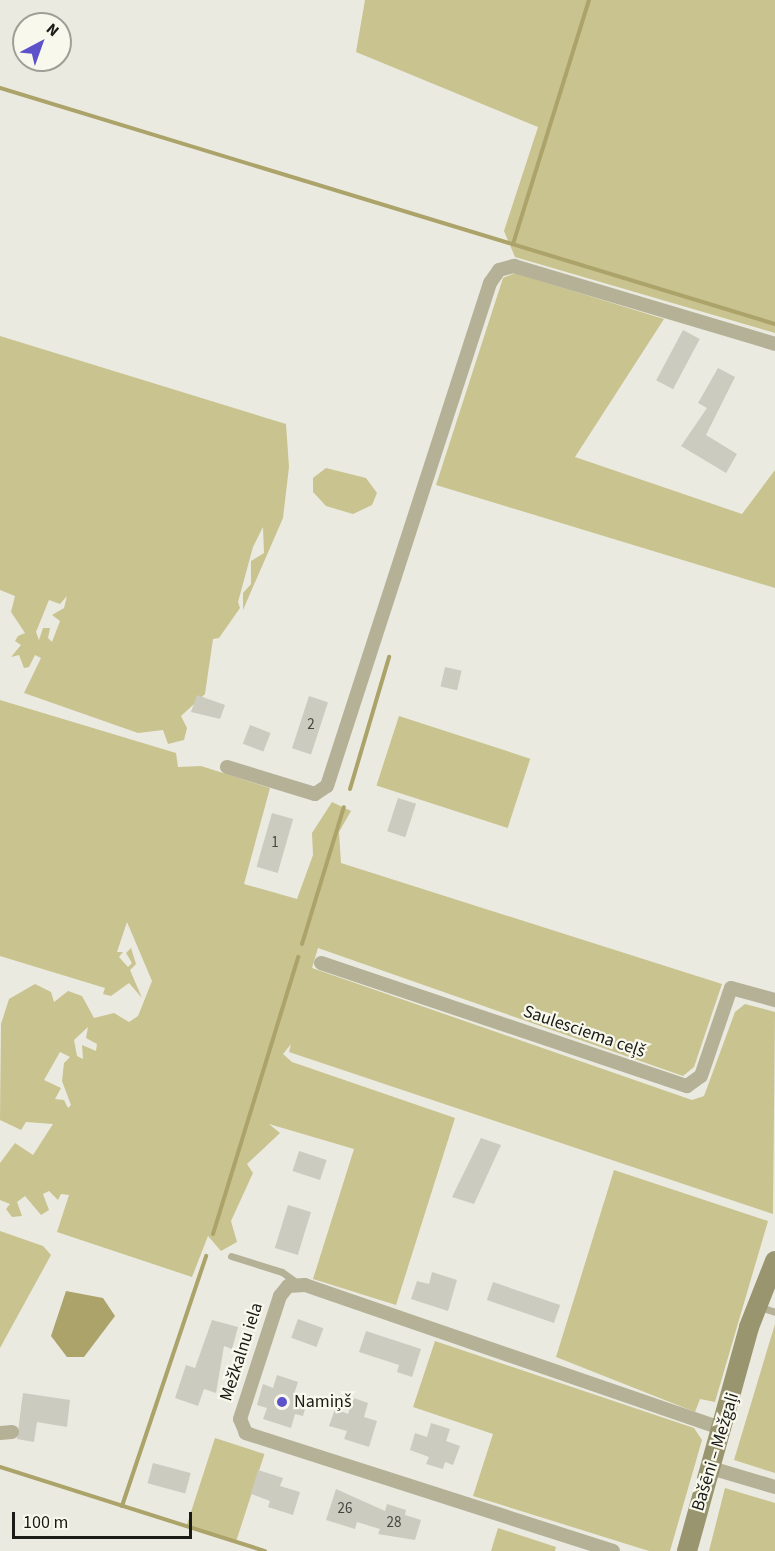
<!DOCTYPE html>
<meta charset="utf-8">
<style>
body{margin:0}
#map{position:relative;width:775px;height:1551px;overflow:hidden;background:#ebeae0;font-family:"Source Sans 3",sans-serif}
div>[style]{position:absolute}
.green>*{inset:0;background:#c9c38f;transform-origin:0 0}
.water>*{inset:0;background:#aba369}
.stream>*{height:4px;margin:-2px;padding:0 2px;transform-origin:2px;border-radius:2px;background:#aba369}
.building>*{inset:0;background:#cccbc0;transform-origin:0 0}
.lane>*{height:7px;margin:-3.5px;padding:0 3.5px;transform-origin:3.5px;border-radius:3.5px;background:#b4b197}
.street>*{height:14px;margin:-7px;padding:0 7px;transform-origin:7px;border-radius:7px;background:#b4b197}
.secondary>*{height:20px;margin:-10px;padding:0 10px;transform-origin:10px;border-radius:10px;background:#99956f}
.dots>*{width:16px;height:16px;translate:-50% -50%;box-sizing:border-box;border:3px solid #f9f8ed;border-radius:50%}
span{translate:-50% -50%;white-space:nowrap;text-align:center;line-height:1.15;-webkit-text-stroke:4.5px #f9f8ed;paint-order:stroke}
.number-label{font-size:15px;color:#464640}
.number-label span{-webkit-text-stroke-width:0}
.street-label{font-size:18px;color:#1a1a16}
.poi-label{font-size:18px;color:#1a1a16}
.left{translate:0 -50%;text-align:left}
.north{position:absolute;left:12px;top:12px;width:60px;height:60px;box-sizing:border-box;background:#f9f8ed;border:2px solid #a09f97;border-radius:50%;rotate:41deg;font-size:16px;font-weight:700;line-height:24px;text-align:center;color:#1a1a16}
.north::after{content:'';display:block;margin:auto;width:21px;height:27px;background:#5c52ca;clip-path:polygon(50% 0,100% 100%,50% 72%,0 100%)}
.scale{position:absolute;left:12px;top:1512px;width:180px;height:27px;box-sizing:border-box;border:3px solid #1a1a16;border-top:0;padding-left:8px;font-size:18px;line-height:21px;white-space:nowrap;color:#1a1a16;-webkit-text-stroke:4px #f9f8ed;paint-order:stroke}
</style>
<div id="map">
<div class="green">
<i style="clip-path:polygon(365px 0,775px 0,775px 333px,515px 257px,504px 231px,538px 127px,356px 52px)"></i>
<i style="clip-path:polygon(515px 273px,664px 319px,575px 457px,742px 514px,775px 470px,775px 588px,436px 485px,503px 278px)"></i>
<i style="clip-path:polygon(evenodd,0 336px,286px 424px,289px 467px,283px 518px,243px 610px,243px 593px,251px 584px,251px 561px,264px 553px,263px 527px,253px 547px,238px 602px,240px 608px,219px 638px,213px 639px,205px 694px,181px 716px,187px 728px,184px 740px,168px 744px,163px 730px,138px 733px,24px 693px,41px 658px,35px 655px,29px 667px,24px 668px,19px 655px,11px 657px,21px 645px,15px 641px,18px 636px,25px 633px,11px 612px,15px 596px,0 590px,0 336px,67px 596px,64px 608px,52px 615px,60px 621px,52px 642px,48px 638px,50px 628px,43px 628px,39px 640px,36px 632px,49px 600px,60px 604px,67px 596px)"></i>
<i style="clip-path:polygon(326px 468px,366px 478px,377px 493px,372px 505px,353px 514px,326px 506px,313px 492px,313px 478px)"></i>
<i style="clip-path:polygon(evenodd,0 700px,176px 753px,178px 767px,201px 766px,270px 788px,244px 884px,297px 899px,313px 855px,312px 833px,332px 802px,351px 811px,339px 832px,341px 863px,722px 984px,694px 1067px,683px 1076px,318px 948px,312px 968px,692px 1100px,704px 1096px,735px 1012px,745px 1004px,775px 1012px,773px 1214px,289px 1052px,291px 1044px,283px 1054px,292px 1062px,455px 1118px,396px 1305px,313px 1279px,354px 1149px,269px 1124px,280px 1133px,247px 1164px,253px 1173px,231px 1221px,237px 1242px,221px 1251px,208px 1236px,192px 1277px,57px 1232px,69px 1195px,61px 1194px,58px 1200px,49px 1191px,43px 1194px,49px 1210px,41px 1215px,25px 1196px,17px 1202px,22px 1216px,12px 1217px,6px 1209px,10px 1204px,0 1200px,0 1163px,15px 1143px,33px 1155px,53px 1124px,26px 1122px,21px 1130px,0 1120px,1px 1024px,9px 999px,35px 984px,51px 992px,54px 1002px,68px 991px,82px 996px,94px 1018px,114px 1013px,129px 1022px,138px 1016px,152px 981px,127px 922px,117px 952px,123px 952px,119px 957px,128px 967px,132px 963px,126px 953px,131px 948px,136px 964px,130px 970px,142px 998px,129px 983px,111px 996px,103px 994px,105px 988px,0 956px,0 700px,88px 1027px,86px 1038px,97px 1044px,96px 1051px,82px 1045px,83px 1059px,77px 1056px,74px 1040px,88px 1027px,0 700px,60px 1052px,70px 1057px,64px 1063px,62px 1081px,71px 1105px,68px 1108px,64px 1100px,55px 1099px,61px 1088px,44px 1080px,60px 1052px)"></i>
<i style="left:399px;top:716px;width:138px;height:73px;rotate:18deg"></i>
<i style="clip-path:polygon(614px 1170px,768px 1221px,715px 1402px,700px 1399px,695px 1412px,556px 1357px)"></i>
<i style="clip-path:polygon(0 1231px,43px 1246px,51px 1255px,0 1348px)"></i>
<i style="clip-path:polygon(775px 1324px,775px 1473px,734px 1460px)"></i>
<i style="clip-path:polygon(435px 1341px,694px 1428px,702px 1440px,670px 1551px,649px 1551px,473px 1496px,493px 1434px,413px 1407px)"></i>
<i style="left:215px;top:1438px;width:52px;height:92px;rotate:18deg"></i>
<i style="clip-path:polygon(725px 1488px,775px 1503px,775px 1551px,709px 1551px)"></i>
<i style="clip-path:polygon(498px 1528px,556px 1547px,555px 1551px,491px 1551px)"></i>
</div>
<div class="water">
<i style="clip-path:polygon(66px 1291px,103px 1298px,115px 1316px,84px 1357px,67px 1357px,51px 1336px)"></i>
</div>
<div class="stream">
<i style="left:0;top:88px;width:810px;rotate:16.94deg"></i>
<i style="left:513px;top:244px;width:256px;rotate:-72.7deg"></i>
<i style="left:350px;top:789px;width:138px;rotate:-73.5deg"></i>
<i style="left:302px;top:944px;width:143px;rotate:-73deg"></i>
<i style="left:213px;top:1234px;width:290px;rotate:-72.9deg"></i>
<i style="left:0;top:1467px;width:278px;rotate:17.6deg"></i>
<i style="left:122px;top:1506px;width:264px;rotate:-71.4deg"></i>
</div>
<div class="building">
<i style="left:683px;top:330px;width:19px;height:57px;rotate:28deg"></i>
<i style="clip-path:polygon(718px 368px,735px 377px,706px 435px,737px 454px,726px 473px,681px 446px,707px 408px,698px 403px)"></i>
<i style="left:445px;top:667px;width:17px;height:20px;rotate:13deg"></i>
<i style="clip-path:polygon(197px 695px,225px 705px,220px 719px,191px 712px)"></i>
<i style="left:309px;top:696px;width:20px;height:55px;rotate:18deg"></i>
<i style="left:250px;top:725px;width:22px;height:20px;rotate:21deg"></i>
<i style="left:398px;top:798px;width:19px;height:35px;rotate:18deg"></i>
<i style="left:272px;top:813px;width:22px;height:56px;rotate:16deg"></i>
<i style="clip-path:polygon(481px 1138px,501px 1145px,474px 1204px,452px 1197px)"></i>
<i style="left:299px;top:1151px;width:29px;height:21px;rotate:18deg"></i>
<i style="left:288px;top:1205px;width:24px;height:45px;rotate:17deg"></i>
<i style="clip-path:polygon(432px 1272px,457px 1280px,448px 1311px,411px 1299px,417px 1281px,429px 1284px)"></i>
<i style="left:493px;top:1282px;width:71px;height:19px;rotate:19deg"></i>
<i style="left:298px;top:1319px;width:27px;height:20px;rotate:20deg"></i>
<i style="clip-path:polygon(212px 1320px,238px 1327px,232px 1349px,224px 1346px,216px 1393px,204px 1389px,198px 1406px,175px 1398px,186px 1365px,195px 1368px)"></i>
<i style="clip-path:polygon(366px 1331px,421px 1349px,412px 1377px,397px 1372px,399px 1365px,359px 1352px)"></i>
<i style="clip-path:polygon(277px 1375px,298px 1382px,294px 1394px,308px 1399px,303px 1416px,295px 1414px,291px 1428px,263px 1419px,267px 1408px,257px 1405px,263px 1384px,273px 1388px)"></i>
<i style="clip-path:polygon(23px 1393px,70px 1400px,67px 1427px,37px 1422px,34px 1442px,17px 1439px)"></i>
<i style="clip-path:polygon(354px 1398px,368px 1403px,364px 1417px,377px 1421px,369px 1447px,344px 1439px,347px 1431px,329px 1426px,335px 1409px,348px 1414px)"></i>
<i style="clip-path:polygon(431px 1423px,450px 1429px,446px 1441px,460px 1446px,453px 1465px,445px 1462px,443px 1469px,426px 1464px,429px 1457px,410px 1450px,415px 1433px,427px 1437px)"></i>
<i style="left:153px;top:1463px;width:39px;height:21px;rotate:15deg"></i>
<i style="clip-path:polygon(258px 1470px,283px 1478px,280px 1486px,300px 1492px,293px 1515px,268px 1507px,270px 1501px,251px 1494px)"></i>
<i style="clip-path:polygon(336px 1489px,385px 1511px,387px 1504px,406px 1510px,405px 1515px,421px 1520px,415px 1540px,378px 1534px,380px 1529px,357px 1522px,355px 1529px,326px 1520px)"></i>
</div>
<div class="lane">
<i style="left:231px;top:1256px;width:53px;rotate:17.4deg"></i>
<i style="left:282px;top:1272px;width:19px;rotate:36deg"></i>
<i style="left:760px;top:1307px;width:16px;rotate:18deg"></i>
</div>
<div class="street">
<i style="left:227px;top:767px;width:92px;rotate:17.1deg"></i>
<i style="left:315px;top:794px;width:14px;rotate:-34deg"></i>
<i style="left:327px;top:786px;width:529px;rotate:-72.04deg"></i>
<i style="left:490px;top:283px;width:16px;rotate:-55deg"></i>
<i style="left:499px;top:270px;width:16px;rotate:-15deg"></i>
<i style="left:514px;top:266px;width:272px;rotate:16.6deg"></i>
<i style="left:321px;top:963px;width:386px;rotate:18.6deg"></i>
<i style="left:687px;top:1086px;width:17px;rotate:-36deg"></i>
<i style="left:701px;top:1076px;width:93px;rotate:-71.2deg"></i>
<i style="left:731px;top:988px;width:46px;rotate:15.3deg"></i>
<i style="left:0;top:1433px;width:12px;rotate:-5deg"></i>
<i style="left:711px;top:1468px;width:67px;rotate:16.5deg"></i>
<i style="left:613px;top:1551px;width:386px;rotate:-162.2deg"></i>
<i style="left:246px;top:1433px;width:15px;rotate:-113deg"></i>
<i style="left:240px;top:1419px;width:129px;rotate:-72deg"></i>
<i style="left:280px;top:1296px;width:13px;rotate:-51deg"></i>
<i style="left:288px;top:1286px;width:17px;rotate:-3deg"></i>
<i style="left:305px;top:1285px;width:442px;rotate:19deg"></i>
</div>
<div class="secondary">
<i style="left:687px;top:1551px;width:232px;rotate:-74.5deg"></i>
<i style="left:749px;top:1327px;width:71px;rotate:-68.5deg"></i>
</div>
<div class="dots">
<i style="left:282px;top:1402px;background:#5c52ca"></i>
</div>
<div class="number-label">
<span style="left:311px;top:725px">2</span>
<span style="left:275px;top:843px">1</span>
<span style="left:345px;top:1509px">26</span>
<span style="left:394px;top:1523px">28</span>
</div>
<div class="street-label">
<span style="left:584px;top:1032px;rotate:19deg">Saulesciema ceļš</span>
<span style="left:242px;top:1352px;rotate:-72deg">Mežkalnu iela</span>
<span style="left:716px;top:1452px;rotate:-73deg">Bašēni – Mežgaļi</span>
</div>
<div class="poi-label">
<span class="left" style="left:294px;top:1402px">Namiņš</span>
</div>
<div class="north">N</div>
<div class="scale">100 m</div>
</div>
